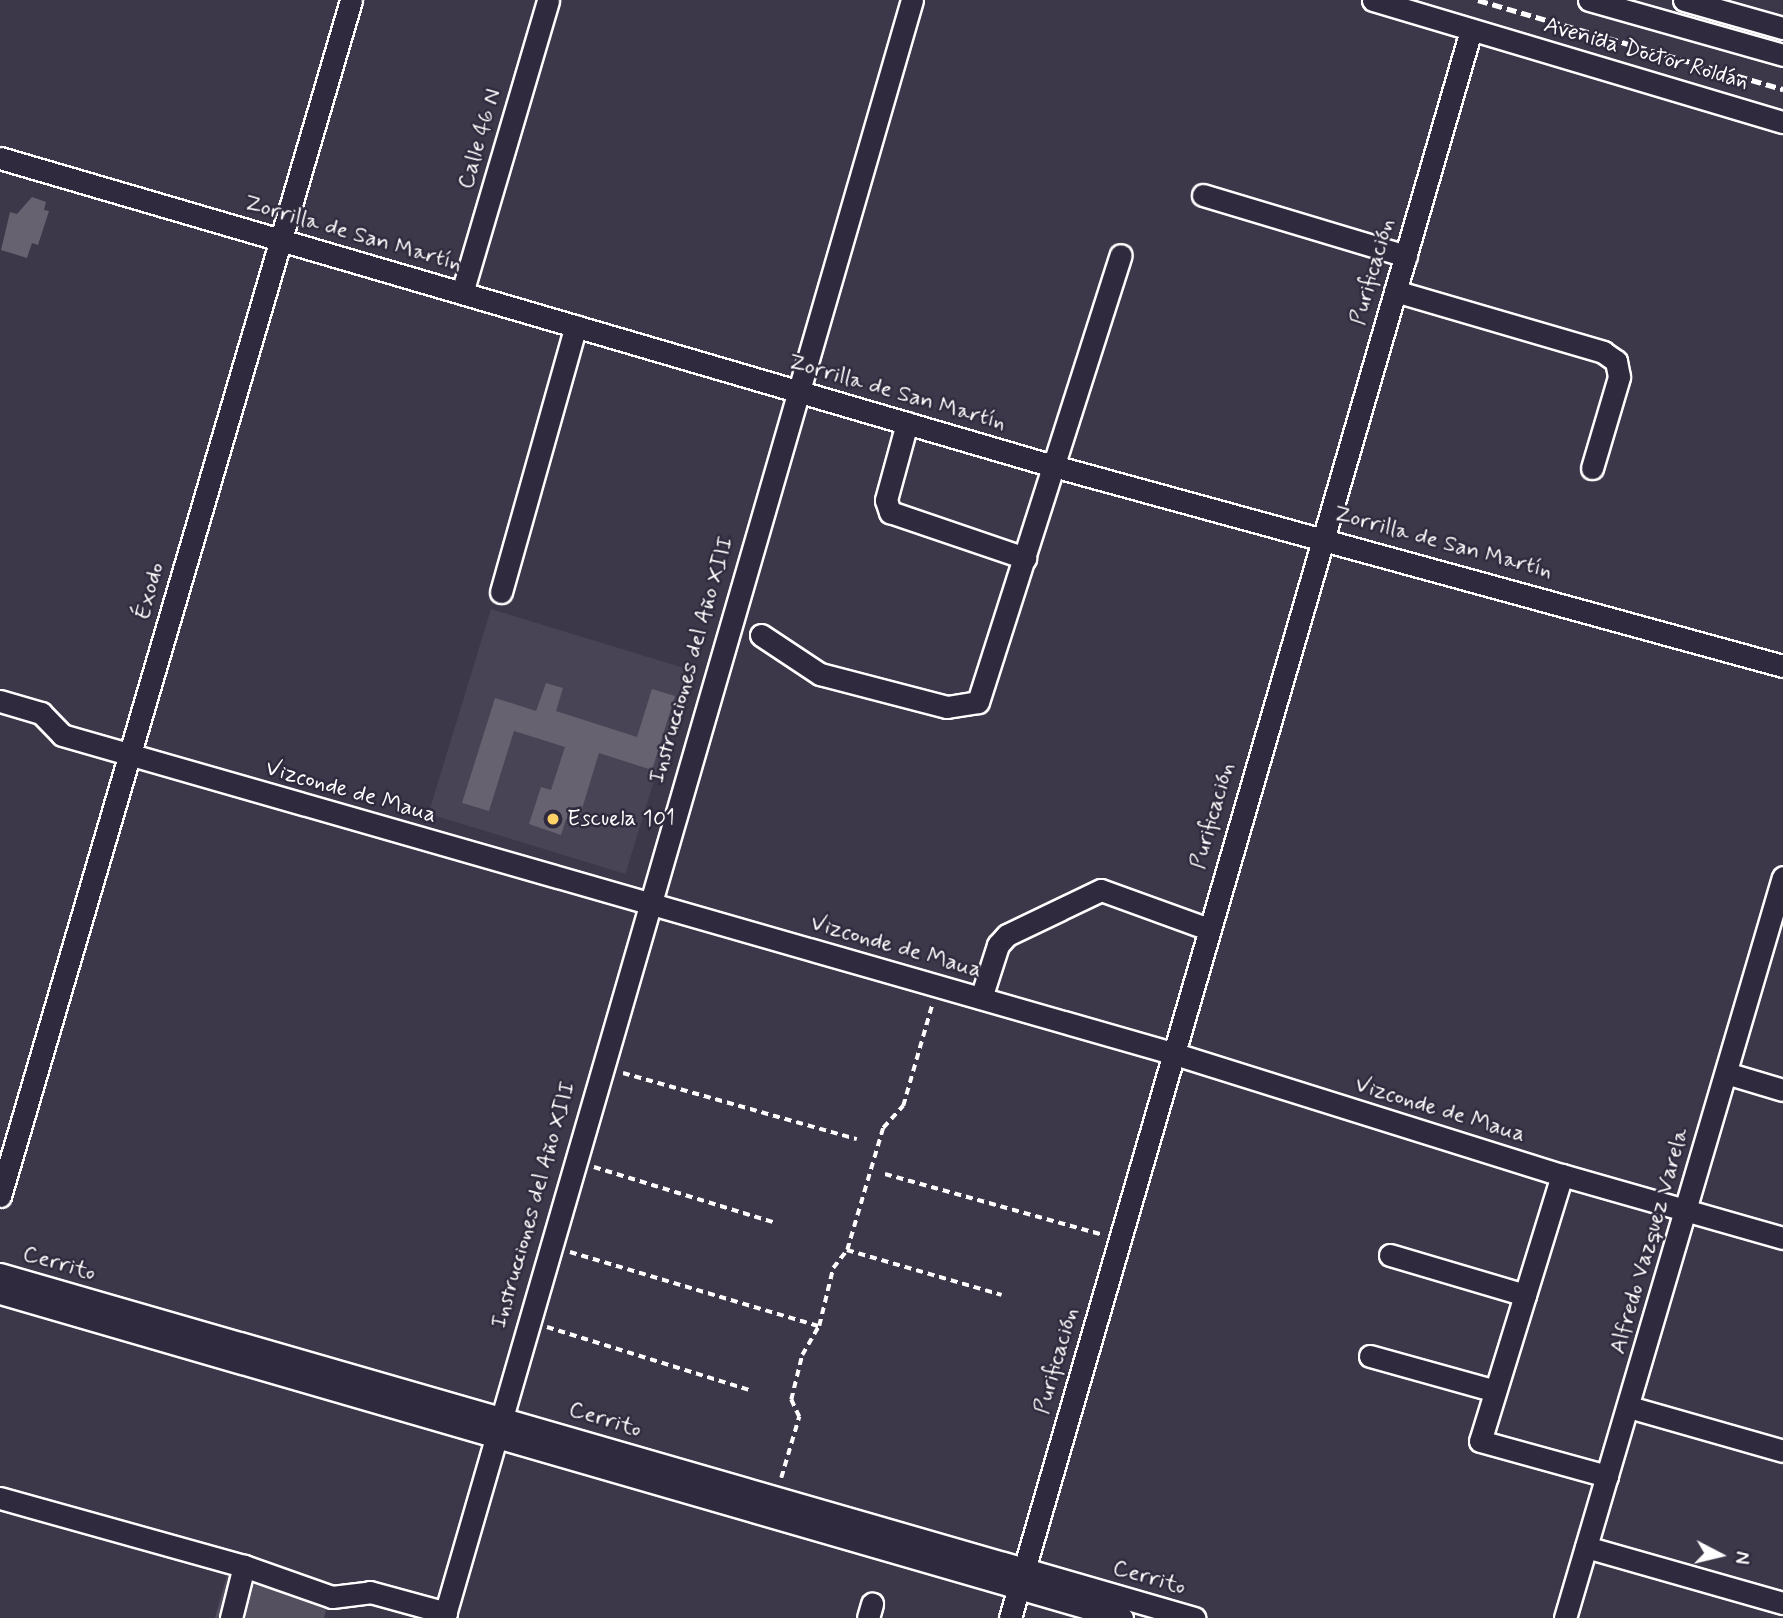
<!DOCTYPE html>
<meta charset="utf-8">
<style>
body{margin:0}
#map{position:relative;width:1783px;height:1618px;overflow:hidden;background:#3c3749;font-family:Mynerve,sans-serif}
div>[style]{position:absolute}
.built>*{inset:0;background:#494455;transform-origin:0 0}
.green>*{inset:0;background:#555060}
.building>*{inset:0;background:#666270}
.path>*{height:3.5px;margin-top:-1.75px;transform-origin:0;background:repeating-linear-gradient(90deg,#fff 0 7px,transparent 0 12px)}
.roads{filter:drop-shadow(2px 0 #fff) drop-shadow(-2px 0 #fff) drop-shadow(0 2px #fff) drop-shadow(0 -2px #fff)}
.minor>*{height:21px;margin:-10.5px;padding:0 10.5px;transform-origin:10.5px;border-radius:10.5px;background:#2f2a3d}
.rail>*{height:5px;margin-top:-2.5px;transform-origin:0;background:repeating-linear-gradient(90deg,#fff 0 10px,transparent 0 15px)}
.dots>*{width:19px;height:19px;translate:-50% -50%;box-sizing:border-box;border:4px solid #2f2a3d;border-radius:50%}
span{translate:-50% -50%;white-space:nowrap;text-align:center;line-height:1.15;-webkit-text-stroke:5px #2f2a3d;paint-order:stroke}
.street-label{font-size:23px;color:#fff}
.poi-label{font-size:23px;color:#fff}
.left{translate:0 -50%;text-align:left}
.north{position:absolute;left:1685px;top:1520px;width:70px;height:70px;-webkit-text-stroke:5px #2f2a3d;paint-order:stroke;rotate:97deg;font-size:19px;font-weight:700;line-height:28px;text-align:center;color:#fff}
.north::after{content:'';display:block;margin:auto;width:24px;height:32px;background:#fff;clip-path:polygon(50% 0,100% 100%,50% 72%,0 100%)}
</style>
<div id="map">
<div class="built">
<i style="left:491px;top:609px;width:206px;height:214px;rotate:17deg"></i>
</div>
<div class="green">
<i style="clip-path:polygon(227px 1576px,327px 1605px,324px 1618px,215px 1618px)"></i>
</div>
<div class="building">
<i style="clip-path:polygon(32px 197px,46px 202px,44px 210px,49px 211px,38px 245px,32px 243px,27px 258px,1px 250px,10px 212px,17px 214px)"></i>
<i style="clip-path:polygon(546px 683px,563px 688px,556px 711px,637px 737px,652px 689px,675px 696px,652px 770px,599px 753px,578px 822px,566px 819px,561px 835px,529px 824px,541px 787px,551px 790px,565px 747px,514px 731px,489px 811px,462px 803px,495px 698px,536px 711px)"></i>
</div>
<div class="path">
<i style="left:623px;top:1073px;width:243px;rotate:15.8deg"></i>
<i style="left:594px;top:1167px;width:190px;rotate:17.1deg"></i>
<i style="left:885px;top:1174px;width:226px;rotate:15.6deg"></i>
<i style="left:847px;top:1250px;width:161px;rotate:16.2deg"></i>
<i style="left:570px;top:1252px;width:260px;rotate:16.6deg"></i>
<i style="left:547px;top:1327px;width:215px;rotate:17.3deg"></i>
<i style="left:781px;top:1478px;width:64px;rotate:-73.6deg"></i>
<i style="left:799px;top:1417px;width:19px;rotate:-115deg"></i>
<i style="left:791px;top:1400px;width:46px;rotate:-76.3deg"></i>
<i style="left:802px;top:1355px;width:34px;rotate:-60deg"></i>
<i style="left:819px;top:1326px;width:60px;rotate:-76.4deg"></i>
<i style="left:833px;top:1268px;width:23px;rotate:-52deg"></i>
<i style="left:847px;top:1250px;width:127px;rotate:-73.6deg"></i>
<i style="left:883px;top:1128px;width:30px;rotate:-48deg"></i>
<i style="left:903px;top:1106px;width:105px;rotate:-74deg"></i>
</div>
<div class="roads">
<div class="minor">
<i style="left:1373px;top:0;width:428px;rotate:16.6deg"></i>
<i style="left:1589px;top:0;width:202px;rotate:15.8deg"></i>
<i style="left:1684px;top:0;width:103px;rotate:15.8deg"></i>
<i style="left:0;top:158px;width:1101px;rotate:16.3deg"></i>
<i style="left:1057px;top:467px;width:753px;rotate:15.33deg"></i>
<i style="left:1203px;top:195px;width:212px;rotate:16.7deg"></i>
<i style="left:1395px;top:291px;width:217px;rotate:16.3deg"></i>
<i style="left:1603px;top:352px;width:16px;rotate:35deg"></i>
<i style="left:1616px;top:361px;width:16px;rotate:79deg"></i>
<i style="left:1619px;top:377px;width:95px;rotate:106.5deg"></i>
<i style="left:462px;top:293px;width:305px;rotate:-73.6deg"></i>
<i style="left:907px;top:423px;width:80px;rotate:105.3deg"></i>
<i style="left:886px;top:500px;width:13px;rotate:72deg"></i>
<i style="left:890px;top:512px;width:143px;rotate:18.8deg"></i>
<i style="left:501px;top:592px;width:276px;rotate:-74.3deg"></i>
<i style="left:761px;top:635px;width:71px;rotate:33.5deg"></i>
<i style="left:820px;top:674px;width:131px;rotate:14.6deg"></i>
<i style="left:947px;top:707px;width:31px;rotate:-9deg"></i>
<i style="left:978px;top:702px;width:469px;rotate:-72.3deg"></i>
<i style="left:0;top:701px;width:43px;rotate:16.3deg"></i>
<i style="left:41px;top:713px;width:30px;rotate:46deg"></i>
<i style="left:62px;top:735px;width:1155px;rotate:15.99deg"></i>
<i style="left:1172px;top:1053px;width:409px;rotate:17.4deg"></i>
<i style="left:1562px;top:1175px;width:230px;rotate:15.9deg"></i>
<i style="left:981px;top:998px;width:56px;rotate:-72.2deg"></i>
<i style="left:998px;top:945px;width:13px;rotate:-48deg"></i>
<i style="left:1007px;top:935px;width:104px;rotate:-25.6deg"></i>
<i style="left:1101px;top:890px;width:114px;rotate:20deg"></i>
<i style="left:1726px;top:1073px;width:59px;rotate:16.6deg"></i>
<i style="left:1562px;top:1175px;width:278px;rotate:107.1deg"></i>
<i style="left:1480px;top:1441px;width:132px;rotate:15.4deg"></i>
<i style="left:0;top:1196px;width:1246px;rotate:-73.64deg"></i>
<i style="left:1390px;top:1255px;width:141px;rotate:16.5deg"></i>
<i style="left:0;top:1274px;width:1243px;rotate:16.07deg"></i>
<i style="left:0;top:1293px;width:1168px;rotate:16.15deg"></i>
<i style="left:1370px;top:1356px;width:130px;rotate:15.6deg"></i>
<i style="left:1629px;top:1407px;width:160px;rotate:15.9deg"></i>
<i style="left:0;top:1498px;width:253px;rotate:15.6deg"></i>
<i style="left:244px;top:1566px;width:93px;rotate:19.4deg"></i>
<i style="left:332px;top:1597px;width:38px;rotate:-7deg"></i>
<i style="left:370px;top:1592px;width:79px;rotate:15.4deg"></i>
<i style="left:1586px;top:1547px;width:205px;rotate:15.9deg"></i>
<i style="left:231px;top:1618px;width:54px;rotate:-76deg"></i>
<i style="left:444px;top:1618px;width:1684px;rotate:-73.87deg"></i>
<i style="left:868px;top:1618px;width:15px;rotate:-74deg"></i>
<i style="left:1010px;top:1618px;width:1654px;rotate:-73.81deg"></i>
<i style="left:1565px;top:1618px;width:772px;rotate:-73.61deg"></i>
</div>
</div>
<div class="rail">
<i style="left:1478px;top:0;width:318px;rotate:16.3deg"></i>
</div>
<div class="dots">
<i style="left:553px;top:819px;background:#ffd166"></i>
</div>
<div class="street-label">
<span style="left:1646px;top:54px;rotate:16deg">Avenida Doctor Roldán</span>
<span style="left:480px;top:139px;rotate:-74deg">Calle 46 N</span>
<span style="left:353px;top:234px;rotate:16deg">Zorrilla de San Martín</span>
<span style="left:1373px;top:272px;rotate:-74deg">Purificación</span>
<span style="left:897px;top:393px;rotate:16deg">Zorrilla de San Martín</span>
<span style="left:1443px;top:543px;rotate:15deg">Zorrilla de San Martín</span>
<span style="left:150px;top:591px;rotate:-74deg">Éxodo</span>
<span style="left:692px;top:660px;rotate:-74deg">Instrucciones del Año XIII</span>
<span style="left:351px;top:792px;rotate:16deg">Vizconde de Maua</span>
<span style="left:1213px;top:816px;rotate:-74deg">Purificación</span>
<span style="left:896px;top:947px;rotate:16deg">Vizconde de Maua</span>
<span style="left:1440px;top:1110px;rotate:17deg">Vizconde de Maua</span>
<span style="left:534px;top:1205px;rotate:-74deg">Instrucciones del Año XIII</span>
<span style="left:1650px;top:1241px;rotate:-74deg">Alfredo Vazquez Varela</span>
<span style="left:59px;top:1264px;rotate:16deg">Cerrito</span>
<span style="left:1057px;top:1361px;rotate:-74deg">Purificación</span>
<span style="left:605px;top:1420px;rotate:17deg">Cerrito</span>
<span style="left:1149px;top:1578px;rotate:16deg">Cerrito</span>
</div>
<div class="poi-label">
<span class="left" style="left:567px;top:819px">Escuela 101</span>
</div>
<div class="north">N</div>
</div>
